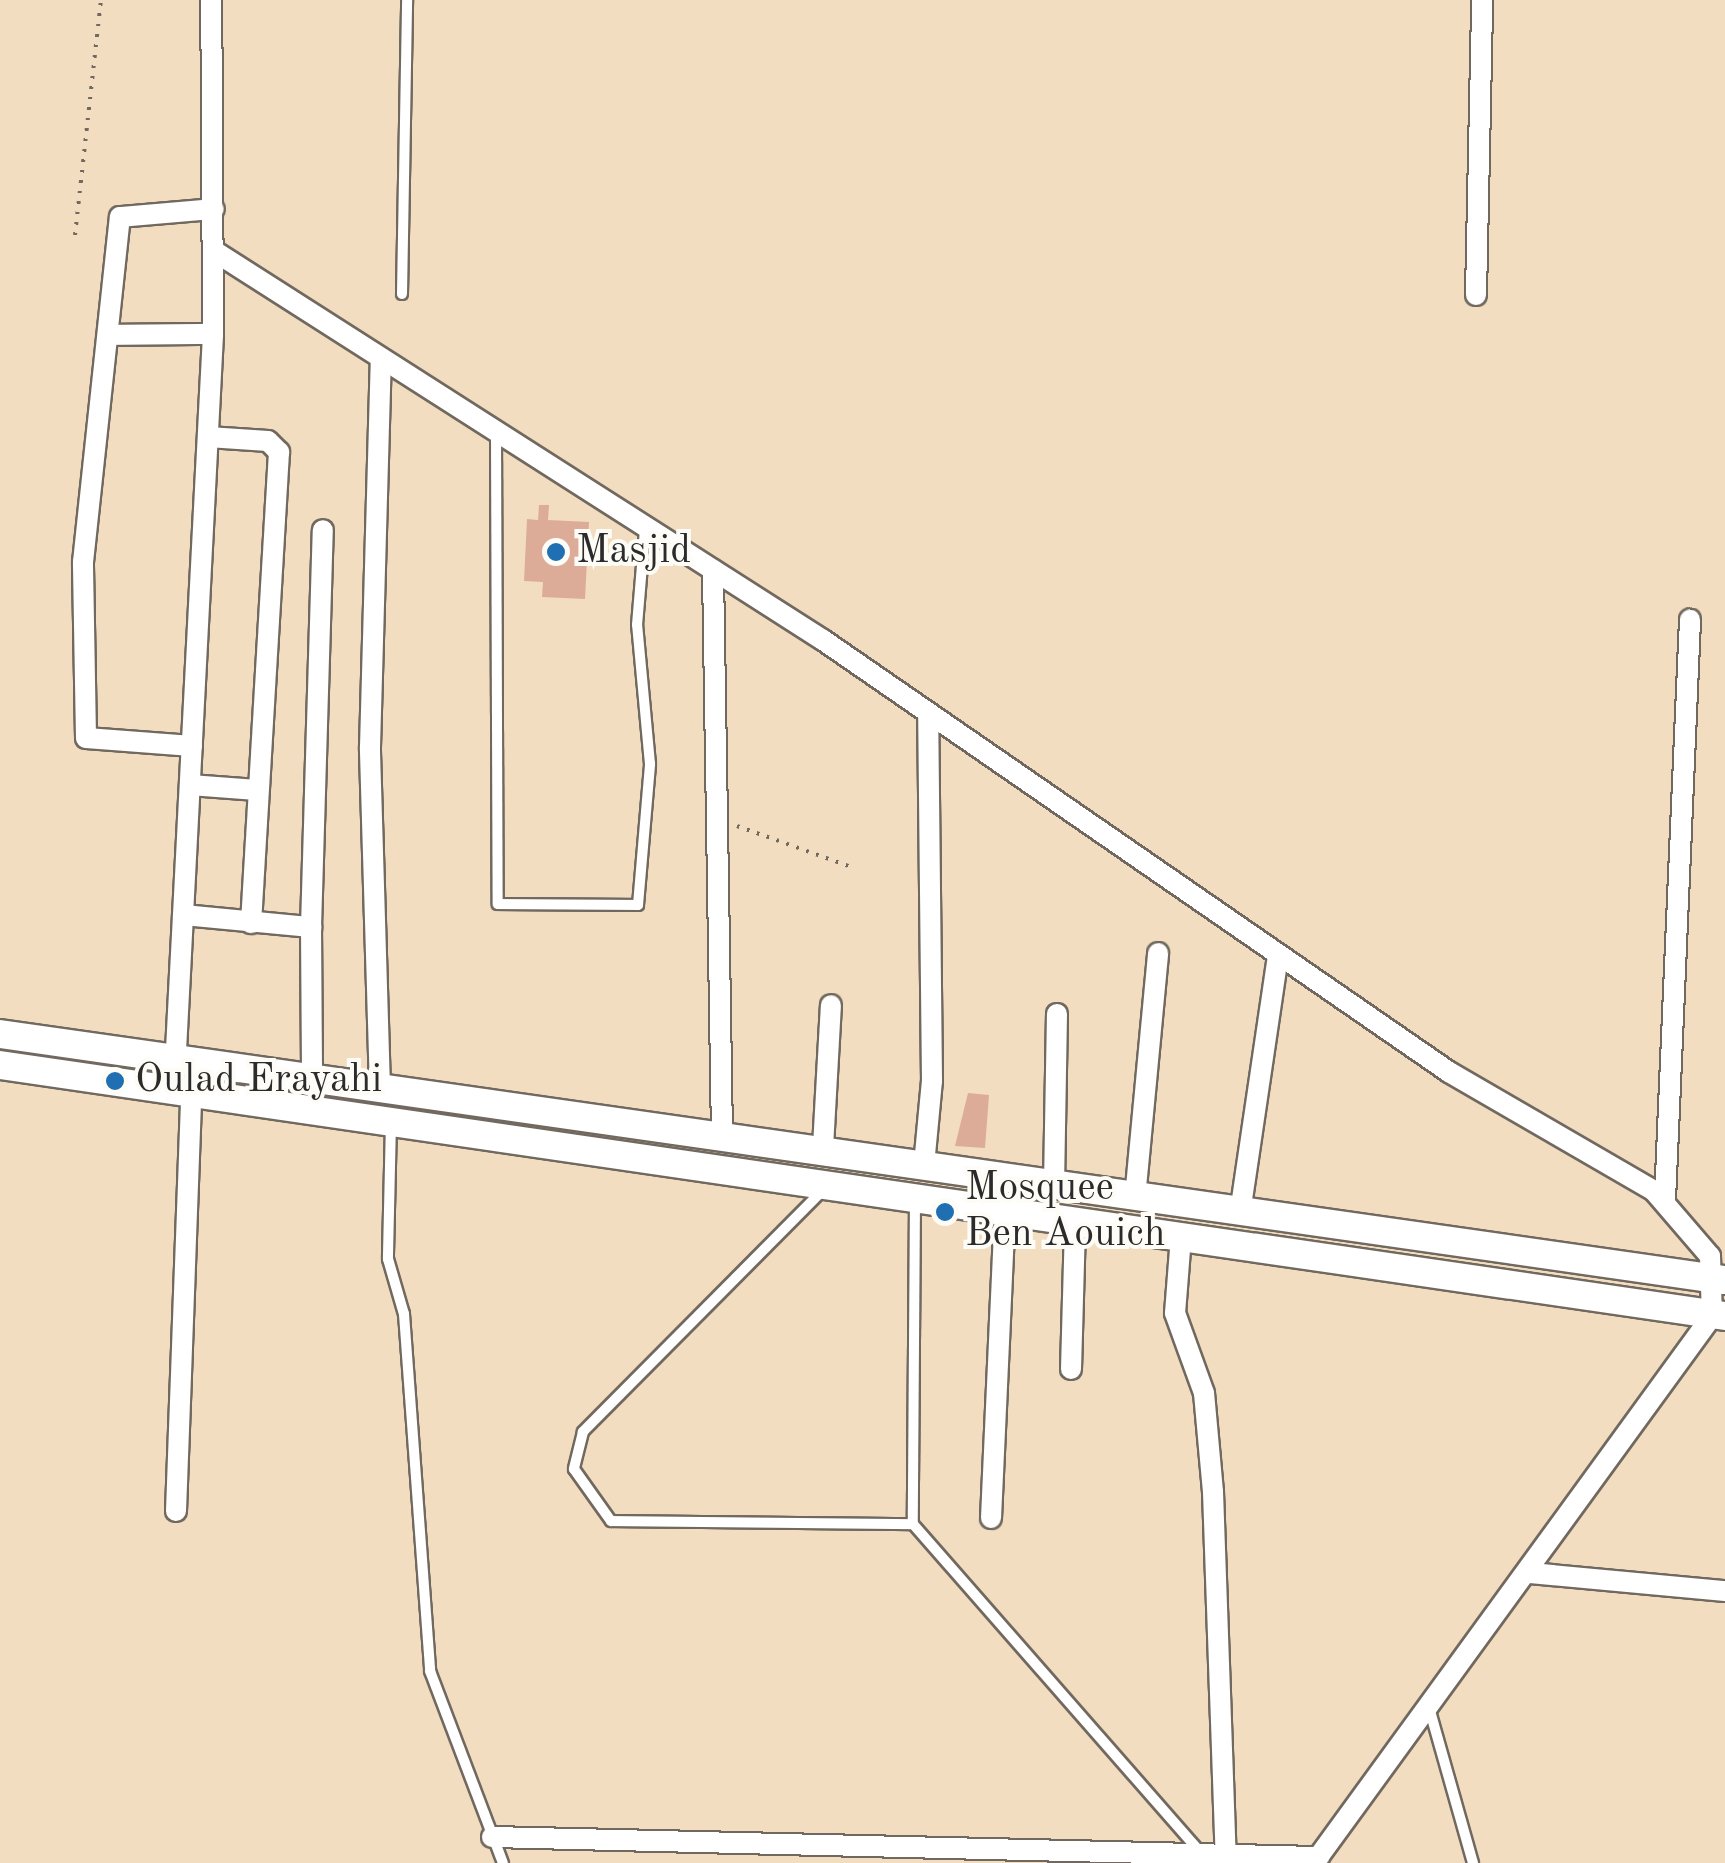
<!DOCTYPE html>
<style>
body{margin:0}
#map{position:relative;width:1725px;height:1863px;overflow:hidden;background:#f2ddc0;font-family:"Old Standard TT",serif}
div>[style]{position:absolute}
.building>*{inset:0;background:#dcac99}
.path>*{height:4px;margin-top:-2px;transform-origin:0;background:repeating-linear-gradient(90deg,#71695f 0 2.5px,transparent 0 10.5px)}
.roads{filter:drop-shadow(2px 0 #71695f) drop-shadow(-2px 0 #71695f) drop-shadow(0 2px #71695f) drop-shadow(0 -2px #71695f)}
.lane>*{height:10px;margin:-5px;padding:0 5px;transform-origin:5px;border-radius:5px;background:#fff}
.street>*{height:20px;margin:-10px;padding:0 10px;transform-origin:10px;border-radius:10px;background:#fff}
.secondary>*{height:28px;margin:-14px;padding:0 14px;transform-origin:14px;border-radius:14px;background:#fff}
.dots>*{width:28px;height:28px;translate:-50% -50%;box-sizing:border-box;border:5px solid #fdfcf7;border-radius:50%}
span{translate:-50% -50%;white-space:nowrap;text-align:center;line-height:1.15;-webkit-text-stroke:8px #fdfcf7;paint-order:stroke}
.poi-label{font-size:40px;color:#2b2b2b}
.left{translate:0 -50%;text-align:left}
</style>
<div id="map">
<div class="building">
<i style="clip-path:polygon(539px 505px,549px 505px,548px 520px,589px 522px,585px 599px,542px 597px,543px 582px,524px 581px,527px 519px,538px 520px)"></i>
<i style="clip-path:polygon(968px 1093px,989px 1095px,985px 1148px,955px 1146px)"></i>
</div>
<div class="path">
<i style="left:75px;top:235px;width:236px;rotate:-83.7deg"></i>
<i style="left:737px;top:826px;width:124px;rotate:19.7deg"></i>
</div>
<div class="roads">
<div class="lane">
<i style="left:402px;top:294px;width:294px;rotate:-89deg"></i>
<i style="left:496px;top:434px;width:470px;rotate:89.8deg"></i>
<i style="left:498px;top:904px;width:140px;rotate:0.4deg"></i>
<i style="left:638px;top:905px;width:142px;rotate:-85.1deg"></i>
<i style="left:650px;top:764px;width:140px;rotate:-95.3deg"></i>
<i style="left:637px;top:625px;width:96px;rotate:-85.2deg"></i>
<i style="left:391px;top:1122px;width:137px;rotate:91.3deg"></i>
<i style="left:388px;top:1259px;width:57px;rotate:73.8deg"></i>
<i style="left:404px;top:1314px;width:358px;rotate:85.8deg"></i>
<i style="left:430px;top:1671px;width:205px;rotate:69.2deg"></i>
<i style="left:823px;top:1190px;width:341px;rotate:134.8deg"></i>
<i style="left:583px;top:1432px;width:38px;rotate:104deg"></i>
<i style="left:574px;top:1469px;width:64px;rotate:54.6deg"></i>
<i style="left:611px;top:1521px;width:302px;rotate:0.6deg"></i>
<i style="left:915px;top:1200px;width:324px;rotate:90.4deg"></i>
<i style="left:913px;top:1524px;width:434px;rotate:48.8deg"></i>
<i style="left:1430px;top:1711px;width:158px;rotate:74.2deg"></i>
</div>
<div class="street">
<i style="left:214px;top:251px;width:723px;rotate:32.57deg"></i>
<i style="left:823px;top:640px;width:761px;rotate:34.61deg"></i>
<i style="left:1449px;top:1072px;width:237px;rotate:30.1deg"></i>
<i style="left:1654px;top:1191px;width:86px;rotate:49.3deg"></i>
<i style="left:1710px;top:1256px;width:60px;rotate:88.1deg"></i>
<i style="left:1712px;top:1316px;width:676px;rotate:126.04deg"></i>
<i style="left:1476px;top:295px;width:295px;rotate:-88.8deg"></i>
<i style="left:109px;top:335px;width:104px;rotate:-0.6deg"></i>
<i style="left:208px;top:437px;width:60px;rotate:3.8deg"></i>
<i style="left:268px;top:441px;width:16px;rotate:45deg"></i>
<i style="left:279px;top:452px;width:472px;rotate:93.4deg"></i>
<i style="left:713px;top:570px;width:564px;rotate:89.09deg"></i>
<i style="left:192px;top:746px;width:106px;rotate:-175.7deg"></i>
<i style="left:86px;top:738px;width:176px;rotate:-91deg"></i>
<i style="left:83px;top:562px;width:347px;rotate:-83.9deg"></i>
<i style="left:120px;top:217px;width:94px;rotate:-4.9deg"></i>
<i style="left:190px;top:785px;width:67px;rotate:4.3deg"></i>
<i style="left:183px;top:915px;width:129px;rotate:5.4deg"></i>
<i style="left:311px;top:927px;width:154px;rotate:89.6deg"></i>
<i style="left:311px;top:927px;width:397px;rotate:-88.3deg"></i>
<i style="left:174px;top:1089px;width:756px;rotate:-87.04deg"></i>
<i style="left:213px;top:334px;width:334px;rotate:-90.3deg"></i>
<i style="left:380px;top:1089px;width:342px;rotate:-91.7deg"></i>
<i style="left:370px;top:747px;width:388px;rotate:-88.4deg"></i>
<i style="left:823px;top:1147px;width:142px;rotate:-86.8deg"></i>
<i style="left:924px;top:1165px;width:84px;rotate:-84.6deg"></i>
<i style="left:932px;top:1081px;width:368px;rotate:-90.6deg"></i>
<i style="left:1054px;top:1185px;width:171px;rotate:-89deg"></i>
<i style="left:1135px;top:1198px;width:246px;rotate:-84.6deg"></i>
<i style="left:1665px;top:1200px;width:581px;rotate:-87.53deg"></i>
<i style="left:1240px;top:1213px;width:261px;rotate:-81.6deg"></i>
<i style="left:1181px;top:1237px;width:76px;rotate:94.5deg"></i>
<i style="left:1175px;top:1313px;width:85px;rotate:70.1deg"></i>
<i style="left:1204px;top:1393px;width:99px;rotate:84.8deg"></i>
<i style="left:1213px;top:1492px;width:371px;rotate:88deg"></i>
<i style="left:1071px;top:1369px;width:146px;rotate:-88.4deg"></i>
<i style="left:176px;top:1511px;width:419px;rotate:-87.9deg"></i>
<i style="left:991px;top:1518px;width:306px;rotate:-87.4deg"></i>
<i style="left:1530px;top:1573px;width:196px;rotate:5.3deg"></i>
<i style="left:492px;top:1837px;width:827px;rotate:1.39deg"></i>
</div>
<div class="secondary">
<i style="left:0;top:1034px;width:1742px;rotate:8.12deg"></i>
<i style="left:0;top:1065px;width:1743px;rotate:8.28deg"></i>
</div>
</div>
<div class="dots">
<i style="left:556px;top:552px;background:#1f6fb2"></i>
<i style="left:115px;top:1081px;background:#1f6fb2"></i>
<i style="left:945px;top:1212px;background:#1f6fb2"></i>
</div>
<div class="poi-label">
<span class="left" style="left:576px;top:552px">Masjid</span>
<span class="left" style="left:135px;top:1081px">Oulad Erayahi</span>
<span class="left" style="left:965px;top:1212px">Mosquee<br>Ben Aouich</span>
</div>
</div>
